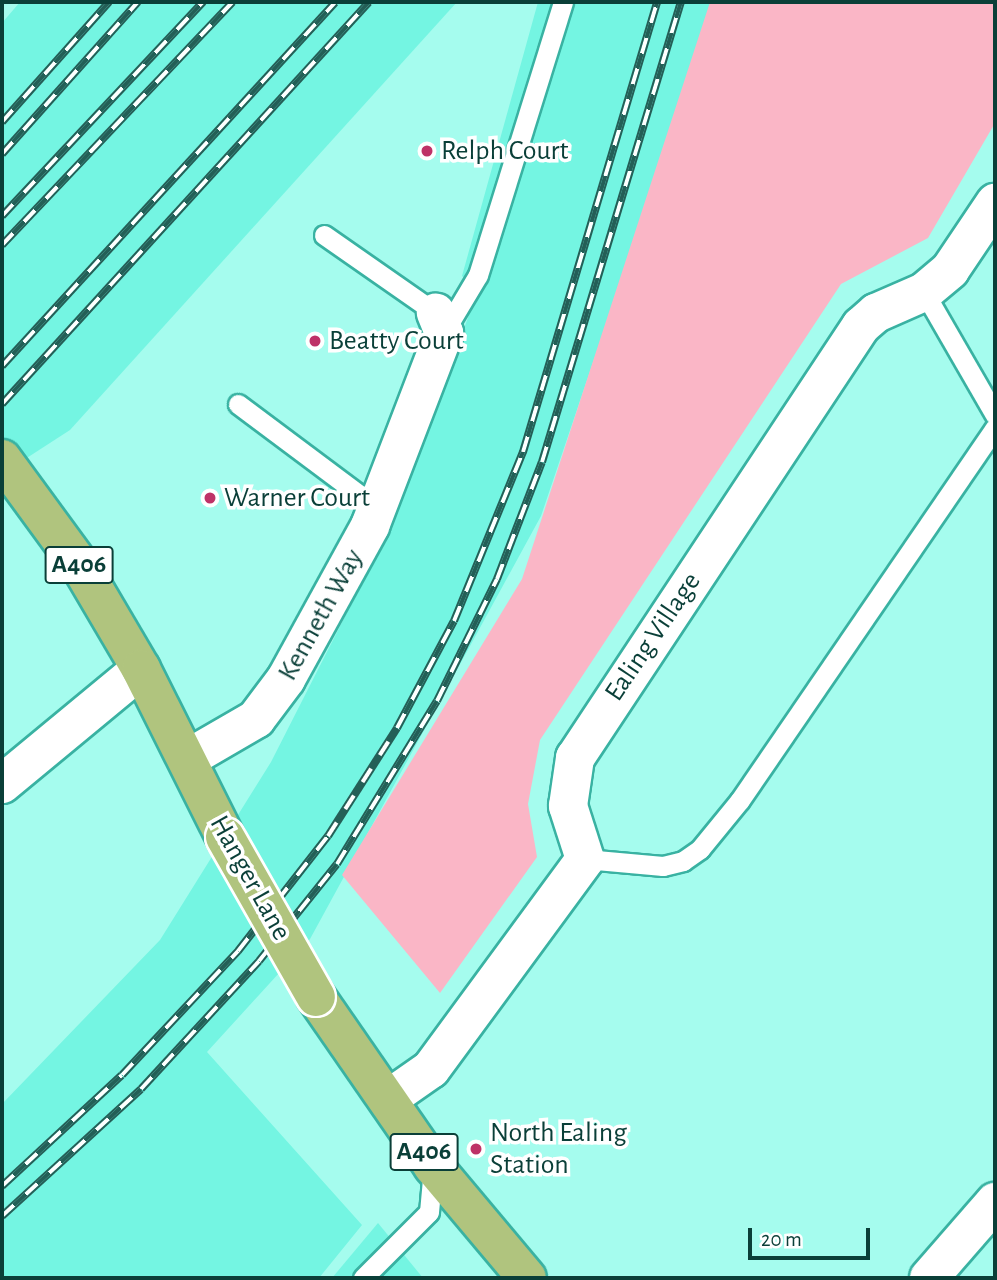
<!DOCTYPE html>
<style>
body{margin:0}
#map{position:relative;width:997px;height:1280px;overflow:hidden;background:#a5fcee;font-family:"Alegreya Sans",sans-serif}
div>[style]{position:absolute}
.built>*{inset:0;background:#74f5e2}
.green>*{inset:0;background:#fab6c6}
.roads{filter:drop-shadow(2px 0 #39b2a2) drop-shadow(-2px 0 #39b2a2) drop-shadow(0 2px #39b2a2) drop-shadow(0 -2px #39b2a2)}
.service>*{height:19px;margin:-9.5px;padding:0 9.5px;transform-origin:9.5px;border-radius:9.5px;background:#fff}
.minor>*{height:38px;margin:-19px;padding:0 19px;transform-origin:19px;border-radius:19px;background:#fff}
.tertiary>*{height:38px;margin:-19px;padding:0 19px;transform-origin:19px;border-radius:19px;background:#fff}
.trunk>*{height:38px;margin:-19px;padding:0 19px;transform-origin:19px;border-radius:19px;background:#b0c47e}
.rail>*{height:8px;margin-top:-4px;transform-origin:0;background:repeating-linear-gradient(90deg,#fff 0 16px,#245f57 0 32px);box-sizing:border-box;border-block:2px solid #245f57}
.bridges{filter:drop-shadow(2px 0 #fff) drop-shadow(-2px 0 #fff) drop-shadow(0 2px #fff) drop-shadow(0 -2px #fff)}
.trunk-bridge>*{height:38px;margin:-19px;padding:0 19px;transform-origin:19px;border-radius:19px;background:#b0c47e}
.dots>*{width:19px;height:19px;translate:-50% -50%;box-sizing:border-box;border:4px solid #fff;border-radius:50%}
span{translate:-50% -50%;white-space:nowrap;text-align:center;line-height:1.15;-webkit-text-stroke:7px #fff;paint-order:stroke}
.shield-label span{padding:2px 5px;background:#fff;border:2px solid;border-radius:5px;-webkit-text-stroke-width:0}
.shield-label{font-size:26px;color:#0a3f38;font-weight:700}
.poi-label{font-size:28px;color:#0a3f38}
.left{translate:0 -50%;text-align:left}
.street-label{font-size:28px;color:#0a3f38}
.frame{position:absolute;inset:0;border:4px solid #0a3f38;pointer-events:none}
.scale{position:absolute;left:748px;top:1228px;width:122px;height:32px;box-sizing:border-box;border:4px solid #0a3f38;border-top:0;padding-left:9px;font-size:21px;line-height:24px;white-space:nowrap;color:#0a3f38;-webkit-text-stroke:5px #fff;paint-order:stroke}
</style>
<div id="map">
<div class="built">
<i style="clip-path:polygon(20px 2px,457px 2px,70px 430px,2px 474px,2px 23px)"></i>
<i style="clip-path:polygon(538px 2px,715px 2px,541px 516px,310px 939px,207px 1052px,362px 1225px,319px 1278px,2px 1278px,2px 1104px,160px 940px,271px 762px,395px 518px,478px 290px,462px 276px)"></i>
<i style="clip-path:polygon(378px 1223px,423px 1278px,332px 1278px)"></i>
</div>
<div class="green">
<i style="clip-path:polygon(710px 2px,995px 2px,995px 123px,928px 238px,841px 284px,540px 740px,528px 804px,537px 857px,440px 993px,342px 875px,522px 579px)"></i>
</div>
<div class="roads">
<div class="service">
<i style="left:324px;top:235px;width:136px;rotate:34.9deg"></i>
<i style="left:924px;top:292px;width:142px;rotate:60deg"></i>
<i style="left:444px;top:332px;width:66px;rotate:-59.2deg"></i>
<i style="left:478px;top:275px;width:286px;rotate:-72.7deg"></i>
<i style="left:238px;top:404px;width:174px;rotate:36.8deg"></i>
<i style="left:585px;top:859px;width:78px;rotate:5.1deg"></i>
<i style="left:663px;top:866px;width:21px;rotate:-14deg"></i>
<i style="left:683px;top:861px;width:21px;rotate:-35deg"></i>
<i style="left:700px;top:849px;width:63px;rotate:-50.8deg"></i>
<i style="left:740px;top:800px;width:451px;rotate:-55.6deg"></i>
<i style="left:363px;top:1278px;width:93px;rotate:-45deg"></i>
<i style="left:429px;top:1212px;width:44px;rotate:-84.8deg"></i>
</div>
<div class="minor">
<i style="left:187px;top:759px;width:80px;rotate:-30.1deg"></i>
<i style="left:256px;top:719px;width:50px;rotate:-53.1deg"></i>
<i style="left:286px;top:679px;width:175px;rotate:-61.2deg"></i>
<i style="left:370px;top:526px;width:207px;rotate:-69deg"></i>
<i style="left:444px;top:333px;width:22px;rotate:-112deg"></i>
<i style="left:2px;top:784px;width:180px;rotate:-39.6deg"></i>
<i style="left:388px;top:1099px;width:52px;rotate:-34.9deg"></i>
<i style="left:431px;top:1069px;width:260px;rotate:-53.7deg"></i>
<i style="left:585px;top:859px;width:56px;rotate:-107.8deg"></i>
<i style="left:568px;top:806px;width:49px;rotate:-81.7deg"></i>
<i style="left:575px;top:758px;width:518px;rotate:-56.49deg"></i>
<i style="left:861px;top:326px;width:20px;rotate:-41deg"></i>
<i style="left:876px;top:313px;width:52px;rotate:-23.6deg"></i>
<i style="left:924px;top:292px;width:34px;rotate:-40deg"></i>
<i style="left:950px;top:270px;width:81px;rotate:-56.1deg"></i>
</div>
<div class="tertiary">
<i style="left:929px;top:1278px;width:101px;rotate:-49deg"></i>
</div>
<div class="trunk">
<i style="left:2px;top:459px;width:134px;rotate:53.8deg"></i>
<i style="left:81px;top:567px;width:118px;rotate:59.5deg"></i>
<i style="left:141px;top:669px;width:188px;rotate:63.4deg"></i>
<i style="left:316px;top:997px;width:206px;rotate:55.3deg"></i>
<i style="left:433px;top:1166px;width:146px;rotate:50deg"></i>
</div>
</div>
<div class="rail">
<i style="left:2px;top:122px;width:161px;rotate:-48.3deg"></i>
<i style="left:2px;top:154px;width:204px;rotate:-48.2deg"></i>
<i style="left:2px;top:216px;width:294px;rotate:-46.8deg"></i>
<i style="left:2px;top:245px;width:335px;rotate:-46.5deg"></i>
<i style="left:2px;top:366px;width:493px;rotate:-47.5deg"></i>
<i style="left:2px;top:404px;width:544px;rotate:-47.61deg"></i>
<i style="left:2px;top:1186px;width:163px;rotate:-42.8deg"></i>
<i style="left:122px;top:1075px;width:170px;rotate:-46.9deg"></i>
<i style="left:238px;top:951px;width:146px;rotate:-52deg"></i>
<i style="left:328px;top:836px;width:128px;rotate:-57.4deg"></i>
<i style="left:397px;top:728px;width:121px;rotate:-62deg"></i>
<i style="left:454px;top:621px;width:183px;rotate:-67.8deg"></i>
<i style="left:523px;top:452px;width:470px;rotate:-73.4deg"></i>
<i style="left:2px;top:1216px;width:188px;rotate:-42.4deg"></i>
<i style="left:141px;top:1089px;width:174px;rotate:-47.3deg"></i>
<i style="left:259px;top:961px;width:124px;rotate:-51.2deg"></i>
<i style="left:337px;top:864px;width:191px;rotate:-58.5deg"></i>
<i style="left:437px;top:701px;width:136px;rotate:-63.8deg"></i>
<i style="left:497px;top:579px;width:125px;rotate:-69deg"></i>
<i style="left:542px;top:462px;width:481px;rotate:-73.2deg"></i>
</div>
<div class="bridges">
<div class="trunk-bridge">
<i style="left:225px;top:837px;width:184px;rotate:60.4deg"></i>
</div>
</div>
<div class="dots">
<i style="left:427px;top:151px;background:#be3267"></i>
<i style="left:315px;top:341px;background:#be3267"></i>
<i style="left:210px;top:498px;background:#be3267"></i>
<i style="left:476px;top:1149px;background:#be3267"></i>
</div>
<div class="shield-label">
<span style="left:79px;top:565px">A406</span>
<span style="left:424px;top:1152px">A406</span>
</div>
<div class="poi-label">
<span class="left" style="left:441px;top:151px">Relph Court</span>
<span class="left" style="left:329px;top:341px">Beatty Court</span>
<span class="left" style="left:224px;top:498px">Warner Court</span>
<span class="left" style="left:490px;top:1149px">North Ealing<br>Station</span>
</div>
<div class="street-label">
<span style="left:321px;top:615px;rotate:-61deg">Kenneth Way</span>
<span style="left:653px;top:637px;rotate:-56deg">Ealing Village</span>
<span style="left:250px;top:878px;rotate:61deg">Hanger Lane</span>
</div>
<div class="frame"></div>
<div class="scale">20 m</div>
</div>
